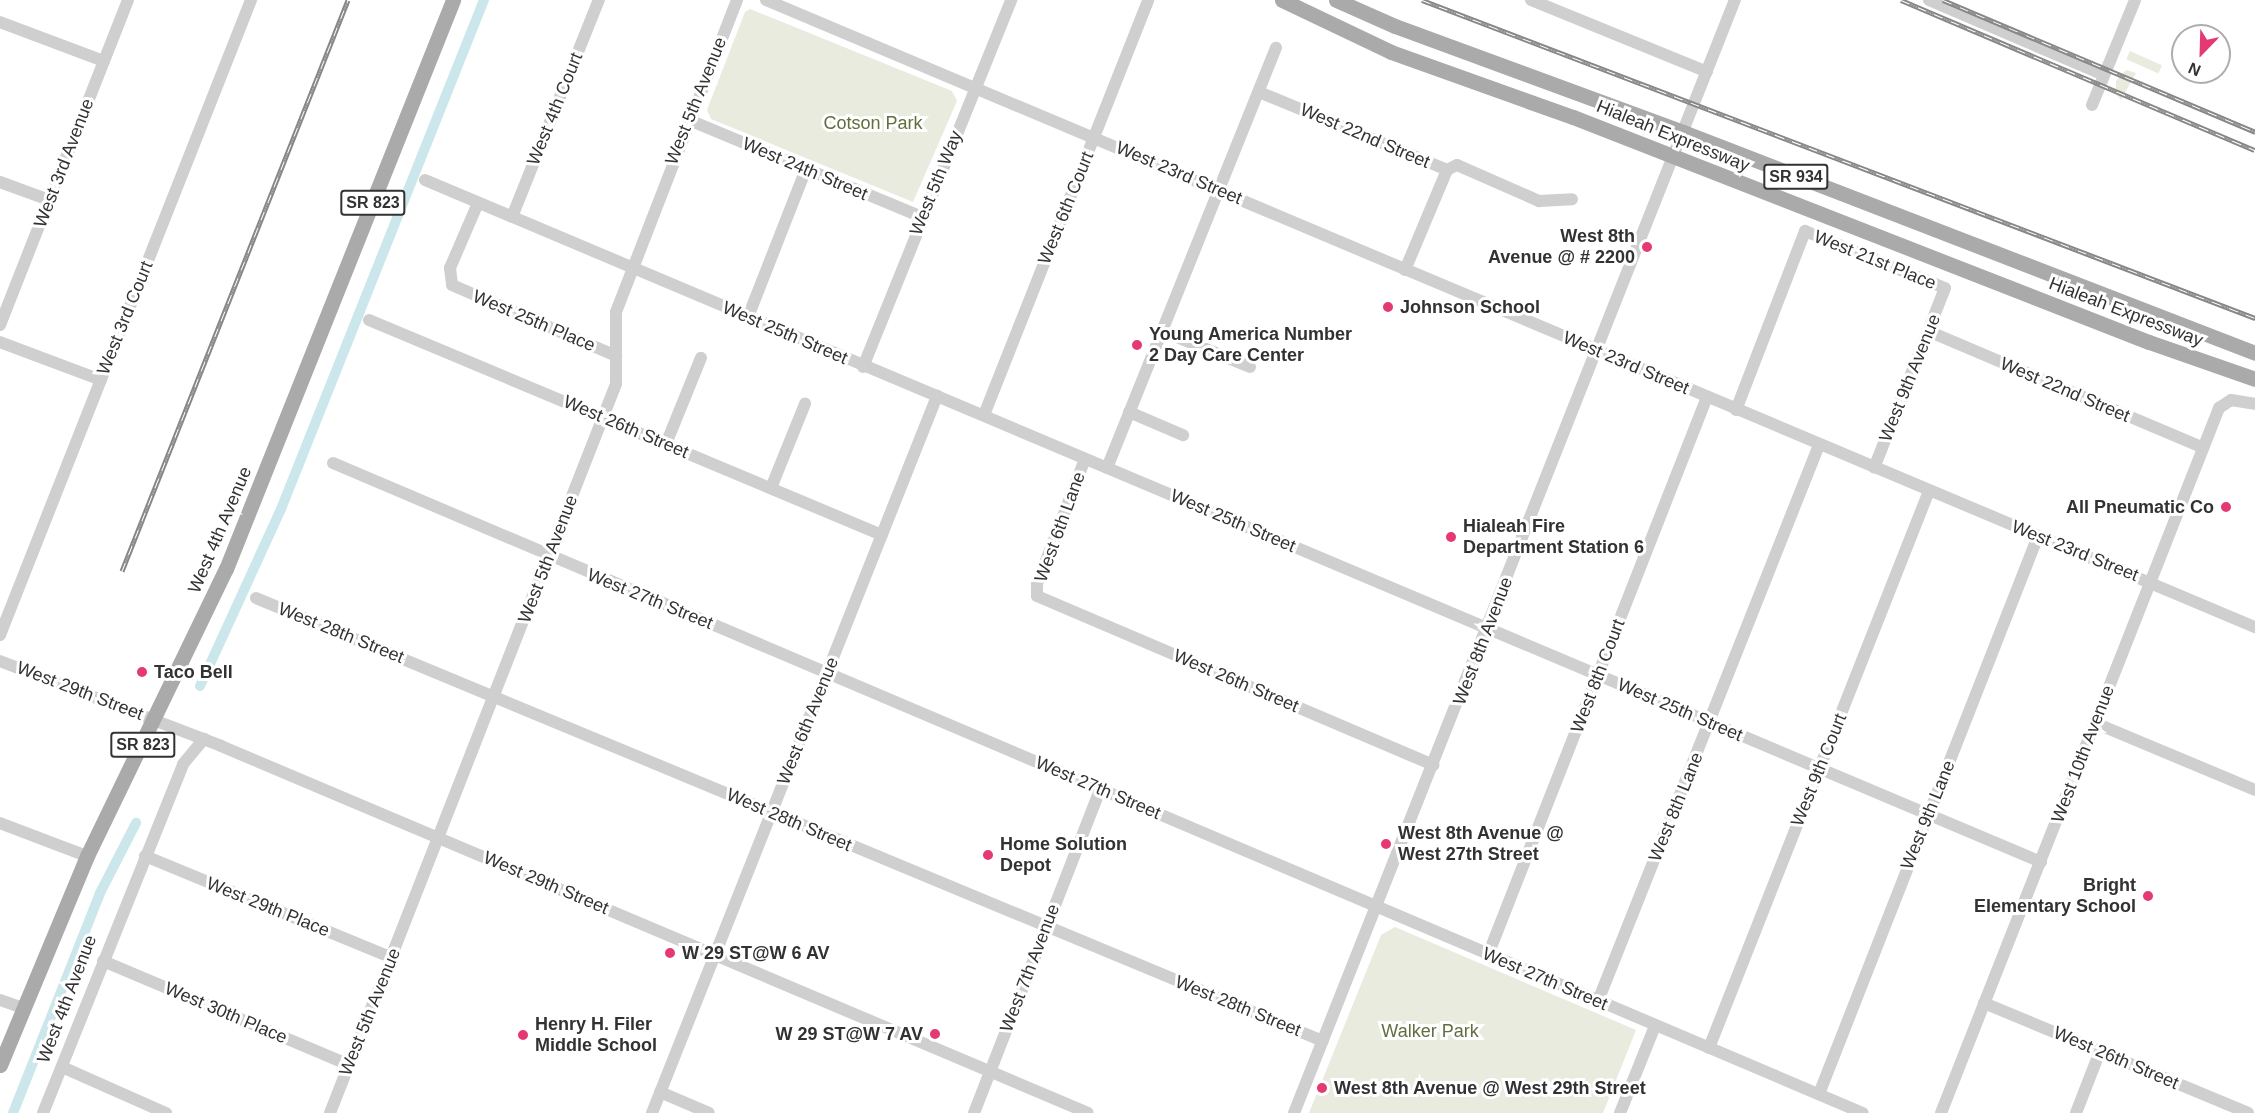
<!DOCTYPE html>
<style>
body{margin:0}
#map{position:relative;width:2255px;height:1113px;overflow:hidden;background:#fff;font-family:Arial,sans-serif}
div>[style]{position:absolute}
.green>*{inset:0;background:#e8ebde;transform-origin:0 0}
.canal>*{height:10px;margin:-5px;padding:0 5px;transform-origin:5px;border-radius:5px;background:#cbe7eb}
.minor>*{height:12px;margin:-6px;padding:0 6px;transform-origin:6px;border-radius:6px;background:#cfcfcf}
.major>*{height:15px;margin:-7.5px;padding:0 7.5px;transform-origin:7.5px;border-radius:7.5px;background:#aaa}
.rail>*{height:5px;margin-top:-2.5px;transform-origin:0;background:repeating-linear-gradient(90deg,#fff 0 9px,#878787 0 18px);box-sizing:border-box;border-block:2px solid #878787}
.dots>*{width:16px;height:16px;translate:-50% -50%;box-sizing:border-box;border:3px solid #fff;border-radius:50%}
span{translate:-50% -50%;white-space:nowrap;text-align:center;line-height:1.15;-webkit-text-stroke:6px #fff;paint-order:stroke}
.shield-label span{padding:2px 4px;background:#fff;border:2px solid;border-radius:4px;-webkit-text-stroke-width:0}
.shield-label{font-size:16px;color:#323232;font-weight:700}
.street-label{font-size:18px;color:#323232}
.park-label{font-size:18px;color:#616e3f}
.poi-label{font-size:18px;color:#323232;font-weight:700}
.right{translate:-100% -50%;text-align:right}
.left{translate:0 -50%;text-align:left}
.north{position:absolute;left:2171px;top:24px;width:60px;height:60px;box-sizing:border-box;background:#fff;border:2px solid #adadad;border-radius:50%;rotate:203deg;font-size:16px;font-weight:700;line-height:24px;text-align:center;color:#323232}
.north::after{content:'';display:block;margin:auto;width:21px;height:27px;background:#e43971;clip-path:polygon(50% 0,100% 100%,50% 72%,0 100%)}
</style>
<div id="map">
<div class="green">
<i style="clip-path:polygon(750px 9px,952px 91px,957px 101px,913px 202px,711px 119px,707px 110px,745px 12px)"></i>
<i style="left:2130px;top:51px;width:35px;height:9px;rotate:24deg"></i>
<i style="clip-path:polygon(2126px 70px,2136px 73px,2121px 100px,2116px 94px,2116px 81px)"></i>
<i style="clip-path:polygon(1395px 927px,1636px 1030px,1603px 1113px,1309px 1113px,1381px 935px)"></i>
</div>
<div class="canal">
<i style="left:200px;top:686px;width:195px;rotate:-65.4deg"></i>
<i style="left:281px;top:509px;width:548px;rotate:-68.26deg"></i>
<i style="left:13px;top:1113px;width:237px;rotate:-68.4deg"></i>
<i style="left:100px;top:893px;width:79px;rotate:-62.8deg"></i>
</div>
<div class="minor">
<i style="left:766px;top:0;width:1616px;rotate:22.84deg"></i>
<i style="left:1531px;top:0;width:190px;rotate:22.2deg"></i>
<i style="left:1929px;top:0;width:190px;rotate:23.2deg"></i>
<i style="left:0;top:22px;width:111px;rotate:20.6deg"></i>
<i style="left:1259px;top:92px;width:204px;rotate:22.5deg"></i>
<i style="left:1447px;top:170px;width:11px;rotate:-27deg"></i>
<i style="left:1457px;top:165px;width:90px;rotate:23.7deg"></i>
<i style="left:1539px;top:201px;width:33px;rotate:-3deg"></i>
<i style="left:2092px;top:105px;width:113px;rotate:-67.7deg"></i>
<i style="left:689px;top:120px;width:252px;rotate:22.6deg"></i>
<i style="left:425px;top:180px;width:1754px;rotate:22.88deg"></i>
<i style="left:0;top:182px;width:52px;rotate:20.2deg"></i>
<i style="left:478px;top:203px;width:71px;rotate:113.3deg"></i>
<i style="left:450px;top:268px;width:17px;rotate:83deg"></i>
<i style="left:452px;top:285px;width:179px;rotate:23.4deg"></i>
<i style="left:512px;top:217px;width:234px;rotate:-68.2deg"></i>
<i style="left:1405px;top:270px;width:108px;rotate:-67.2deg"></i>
<i style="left:748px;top:317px;width:159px;rotate:-68.6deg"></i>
<i style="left:369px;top:320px;width:556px;rotate:22.74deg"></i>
<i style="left:0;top:325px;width:349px;rotate:-68.5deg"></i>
<i style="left:1162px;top:331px;width:95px;rotate:22.2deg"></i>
<i style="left:1928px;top:331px;width:299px;rotate:23deg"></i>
<i style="left:0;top:342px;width:108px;rotate:20.6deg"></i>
<i style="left:863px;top:367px;width:396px;rotate:-68deg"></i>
<i style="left:1736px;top:410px;width:192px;rotate:-68.9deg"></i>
<i style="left:1805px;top:231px;width:151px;rotate:22.2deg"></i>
<i style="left:1945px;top:288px;width:193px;rotate:111.5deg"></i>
<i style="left:1129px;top:412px;width:59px;rotate:23.1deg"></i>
<i style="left:984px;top:415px;width:446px;rotate:-68.4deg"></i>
<i style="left:666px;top:444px;width:93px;rotate:-67.9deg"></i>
<i style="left:1085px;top:459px;width:134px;rotate:111deg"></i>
<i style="left:1037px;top:584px;width:12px;rotate:90deg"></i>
<i style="left:1037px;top:596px;width:431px;rotate:23.1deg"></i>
<i style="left:333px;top:463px;width:1662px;rotate:23.02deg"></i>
<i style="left:1107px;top:468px;width:453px;rotate:-68.1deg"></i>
<i style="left:771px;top:488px;width:91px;rotate:-68deg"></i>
<i style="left:256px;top:598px;width:1155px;rotate:22.55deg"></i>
<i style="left:0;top:635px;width:683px;rotate:-68.43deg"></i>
<i style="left:0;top:661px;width:237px;rotate:21deg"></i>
<i style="left:221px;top:746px;width:941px;rotate:22.94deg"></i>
<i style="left:2095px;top:723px;width:173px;rotate:22.7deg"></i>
<i style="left:0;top:823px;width:93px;rotate:20.8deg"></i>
<i style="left:145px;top:856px;width:267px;rotate:22.4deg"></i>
<i style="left:1488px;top:955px;width:599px;rotate:-68.57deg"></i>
<i style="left:103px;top:961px;width:267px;rotate:22.9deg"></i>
<i style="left:0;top:1000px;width:24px;rotate:19deg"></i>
<i style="left:1598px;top:1001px;width:598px;rotate:-68.32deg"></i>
<i style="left:1984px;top:1003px;width:286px;rotate:22.6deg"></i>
<i style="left:1709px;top:1048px;width:599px;rotate:-68.45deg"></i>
<i style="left:62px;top:1067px;width:114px;rotate:23.9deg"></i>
<i style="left:660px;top:1092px;width:53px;rotate:23.2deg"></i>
<i style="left:1819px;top:1094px;width:599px;rotate:-68.57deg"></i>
<i style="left:43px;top:1113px;width:376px;rotate:-68.1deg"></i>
<i style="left:183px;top:764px;width:33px;rotate:-50deg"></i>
<i style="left:330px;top:1113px;width:783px;rotate:-68.58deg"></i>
<i style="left:616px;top:384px;width:72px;rotate:-90deg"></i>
<i style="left:616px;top:312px;width:335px;rotate:-68.8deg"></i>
<i style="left:652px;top:1113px;width:772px;rotate:-68.32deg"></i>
<i style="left:974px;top:1113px;width:347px;rotate:-68.7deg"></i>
<i style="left:1294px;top:1113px;width:1197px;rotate:-68.39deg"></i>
<i style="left:1620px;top:1113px;width:94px;rotate:-68.1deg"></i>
<i style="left:1941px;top:1113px;width:758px;rotate:-68.48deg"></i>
<i style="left:2219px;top:408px;width:14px;rotate:-34deg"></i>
<i style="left:2231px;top:400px;width:24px;rotate:9deg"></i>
<i style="left:2076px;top:1113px;width:66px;rotate:-68.8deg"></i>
</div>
<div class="major">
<i style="left:1282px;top:0;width:121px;rotate:25.5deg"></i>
<i style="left:1391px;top:52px;width:193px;rotate:19.7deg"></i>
<i style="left:1573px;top:117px;width:618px;rotate:21.34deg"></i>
<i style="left:2149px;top:342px;width:112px;rotate:19.2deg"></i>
<i style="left:1336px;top:0;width:64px;rotate:23.8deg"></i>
<i style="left:1395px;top:26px;width:307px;rotate:20.2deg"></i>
<i style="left:1683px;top:132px;width:613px;rotate:21.12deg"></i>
<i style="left:0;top:1065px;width:226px;rotate:-67.4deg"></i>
<i style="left:87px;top:856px;width:319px;rotate:-64.2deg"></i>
<i style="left:226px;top:569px;width:613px;rotate:-68.25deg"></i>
</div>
<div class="rail">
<i style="left:1422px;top:0;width:892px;rotate:20.89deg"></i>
<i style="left:1901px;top:0;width:384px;rotate:23deg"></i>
<i style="left:1943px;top:0;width:339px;rotate:22.9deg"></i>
<i style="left:122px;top:571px;width:614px;rotate:-68.41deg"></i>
</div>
<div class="dots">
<i style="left:1647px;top:247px;background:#e43971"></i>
<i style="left:1388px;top:307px;background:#e43971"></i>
<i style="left:1137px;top:345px;background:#e43971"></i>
<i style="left:2226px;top:507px;background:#e43971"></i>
<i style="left:1451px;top:537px;background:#e43971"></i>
<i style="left:142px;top:672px;background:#e43971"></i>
<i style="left:1386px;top:844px;background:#e43971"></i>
<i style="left:988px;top:855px;background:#e43971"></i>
<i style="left:2148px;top:896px;background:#e43971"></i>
<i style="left:670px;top:953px;background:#e43971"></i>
<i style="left:935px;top:1034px;background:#e43971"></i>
<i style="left:523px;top:1035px;background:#e43971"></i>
<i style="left:1322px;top:1088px;background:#e43971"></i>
</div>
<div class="shield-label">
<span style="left:1796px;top:177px">SR 934</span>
<span style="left:373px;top:203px">SR 823</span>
<span style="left:143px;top:745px">SR 823</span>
</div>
<div class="street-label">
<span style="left:696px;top:101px;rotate:-68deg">West 5th Avenue</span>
<span style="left:555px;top:109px;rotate:-68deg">West 4th Court</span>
<span style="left:1365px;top:136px;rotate:23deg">West 22nd Street</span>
<span style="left:1673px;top:136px;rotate:22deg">Hialeah Expressway</span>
<span style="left:64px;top:163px;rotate:-69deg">West 3rd Avenue</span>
<span style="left:805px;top:169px;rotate:23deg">West 24th Street</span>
<span style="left:1179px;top:173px;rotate:23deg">West 23rd Street</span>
<span style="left:936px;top:183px;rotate:-68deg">West 5th Way</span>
<span style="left:1066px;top:208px;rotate:-68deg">West 6th Court</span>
<span style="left:1875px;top:260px;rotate:22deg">West 21st Place</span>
<span style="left:2126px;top:312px;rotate:21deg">Hialeah Expressway</span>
<span style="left:125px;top:318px;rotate:-68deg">West 3rd Court</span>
<span style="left:534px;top:321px;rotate:23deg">West 25th Place</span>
<span style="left:785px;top:333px;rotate:23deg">West 25th Street</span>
<span style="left:1626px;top:363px;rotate:23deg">West 23rd Street</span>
<span style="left:1910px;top:378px;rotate:-68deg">West 9th Avenue</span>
<span style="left:2065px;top:390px;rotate:23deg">West 22nd Street</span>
<span style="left:626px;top:427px;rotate:23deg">West 26th Street</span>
<span style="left:1233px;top:521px;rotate:23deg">West 25th Street</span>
<span style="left:1060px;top:527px;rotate:-70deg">West 6th Lane</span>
<span style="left:220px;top:530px;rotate:-67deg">West 4th Avenue</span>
<span style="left:2075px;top:551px;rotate:22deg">West 23rd Street</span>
<span style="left:548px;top:559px;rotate:-69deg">West 5th Avenue</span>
<span style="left:650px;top:599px;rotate:22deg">West 27th Street</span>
<span style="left:341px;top:633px;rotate:22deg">West 28th Street</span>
<span style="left:1483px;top:641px;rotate:-69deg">West 8th Avenue</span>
<span style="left:1598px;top:676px;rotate:-69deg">West 8th Court</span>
<span style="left:1236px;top:681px;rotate:23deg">West 26th Street</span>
<span style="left:80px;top:691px;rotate:21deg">West 29th Street</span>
<span style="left:1680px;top:710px;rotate:23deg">West 25th Street</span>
<span style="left:808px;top:721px;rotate:-68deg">West 6th Avenue</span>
<span style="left:2083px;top:754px;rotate:-69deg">West 10th Avenue</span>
<span style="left:1819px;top:770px;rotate:-68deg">West 9th Court</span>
<span style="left:1098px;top:788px;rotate:23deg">West 27th Street</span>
<span style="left:1676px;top:807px;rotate:-68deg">West 8th Lane</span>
<span style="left:1928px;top:815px;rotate:-68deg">West 9th Lane</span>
<span style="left:789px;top:820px;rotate:23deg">West 28th Street</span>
<span style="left:546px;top:883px;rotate:23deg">West 29th Street</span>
<span style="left:268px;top:907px;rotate:22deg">West 29th Place</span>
<span style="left:1030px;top:968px;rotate:-69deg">West 7th Avenue</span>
<span style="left:1545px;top:979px;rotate:23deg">West 27th Street</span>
<span style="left:67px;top:999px;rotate:-69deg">West 4th Avenue</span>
<span style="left:1238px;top:1006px;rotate:22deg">West 28th Street</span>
<span style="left:370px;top:1012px;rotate:-68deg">West 5th Avenue</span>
<span style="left:226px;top:1013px;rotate:23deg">West 30th Place</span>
<span style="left:2116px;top:1058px;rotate:23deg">West 26th Street</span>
</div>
<div class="park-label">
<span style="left:873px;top:123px">Cotson Park</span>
<span style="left:1430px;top:1031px">Walker Park</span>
</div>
<div class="poi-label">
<span class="right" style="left:1635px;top:247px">West 8th<br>Avenue @ # 2200</span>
<span class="left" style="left:1400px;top:307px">Johnson School</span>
<span class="left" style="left:1149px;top:345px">Young America Number<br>2 Day Care Center</span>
<span class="right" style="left:2214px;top:507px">All Pneumatic Co</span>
<span class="left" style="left:1463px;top:537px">Hialeah Fire<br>Department Station 6</span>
<span class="left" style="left:154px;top:672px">Taco Bell</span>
<span class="left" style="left:1398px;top:844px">West 8th Avenue @<br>West 27th Street</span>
<span class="left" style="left:1000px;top:855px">Home Solution<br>Depot</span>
<span class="right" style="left:2136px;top:896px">Bright<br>Elementary School</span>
<span class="left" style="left:682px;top:953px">W 29 ST@W 6 AV</span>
<span class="left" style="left:535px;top:1035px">Henry H. Filer<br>Middle School</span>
<span class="right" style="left:923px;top:1034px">W 29 ST@W 7 AV</span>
<span class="left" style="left:1334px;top:1088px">West 8th Avenue @ West 29th Street</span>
</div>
<div class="north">N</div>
</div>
